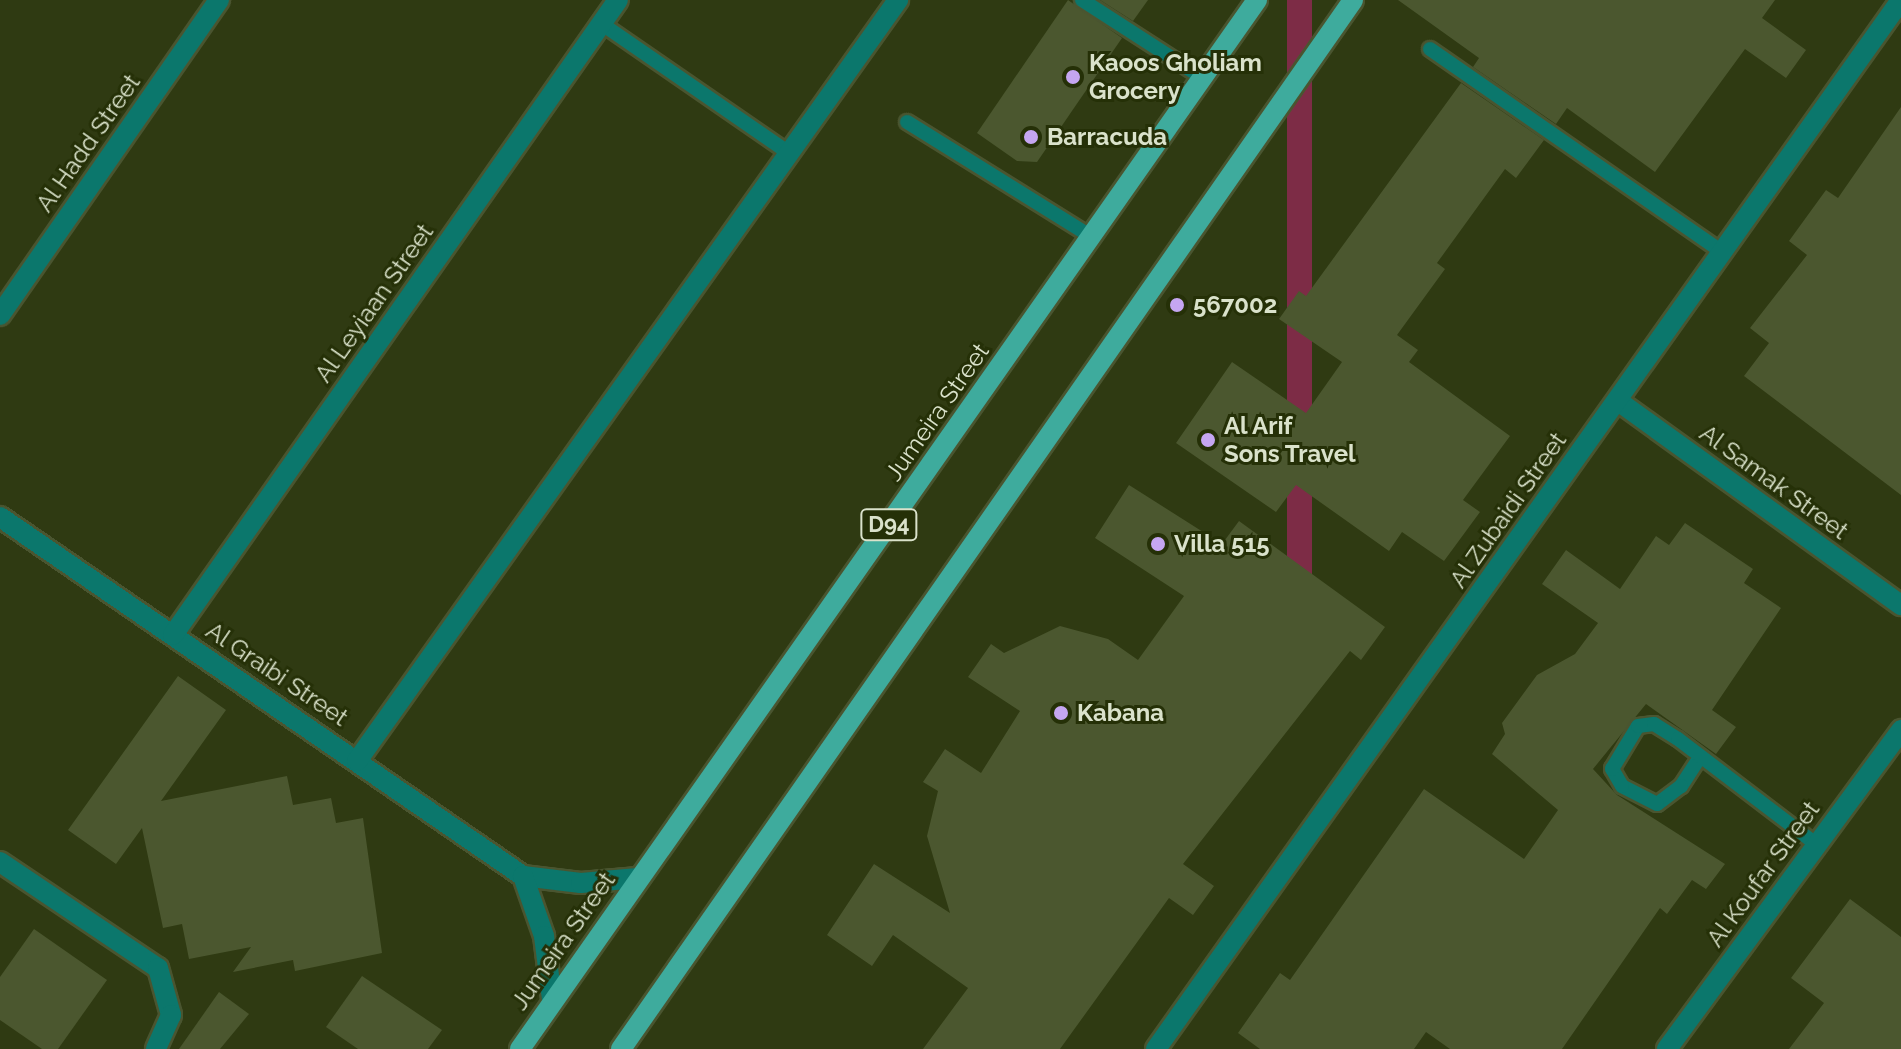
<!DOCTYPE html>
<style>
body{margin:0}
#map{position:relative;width:1901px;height:1049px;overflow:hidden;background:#2f3a12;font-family:Raleway,sans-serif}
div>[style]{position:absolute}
.green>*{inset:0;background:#7d2c46;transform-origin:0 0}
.building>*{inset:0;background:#4b572f}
.roads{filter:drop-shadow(2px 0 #4a5530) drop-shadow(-2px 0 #4a5530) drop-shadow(0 2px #4a5530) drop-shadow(0 -2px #4a5530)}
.lane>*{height:14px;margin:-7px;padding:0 7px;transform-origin:7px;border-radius:7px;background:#0b776c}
.street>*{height:20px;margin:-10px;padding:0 10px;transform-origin:10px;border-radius:10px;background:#0b776c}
.primary>*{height:20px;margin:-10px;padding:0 10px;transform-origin:10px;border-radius:10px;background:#3eab9d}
.dots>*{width:22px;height:22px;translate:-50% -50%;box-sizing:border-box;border:4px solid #253007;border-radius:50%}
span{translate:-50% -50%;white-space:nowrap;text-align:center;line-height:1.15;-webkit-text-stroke:6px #253007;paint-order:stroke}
.shield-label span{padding:2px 6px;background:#253007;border:2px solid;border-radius:6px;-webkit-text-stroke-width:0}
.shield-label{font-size:22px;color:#dae2cb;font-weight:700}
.poi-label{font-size:24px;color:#dae2cb;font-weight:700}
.left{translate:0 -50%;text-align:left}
.street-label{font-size:24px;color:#dae2cb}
</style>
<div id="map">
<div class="green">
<i style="left:1287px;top:0;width:25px;height:651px"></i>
</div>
<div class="building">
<i style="clip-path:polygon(1068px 0,1122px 38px,1037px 162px,1017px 161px,977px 133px)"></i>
<i style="clip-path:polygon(1100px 0,1148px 0,1133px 21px)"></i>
<i style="clip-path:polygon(1398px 0,1775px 0,1762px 18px,1806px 50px,1786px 78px,1745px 49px,1655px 172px,1567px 108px,1556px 124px,1473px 67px,1479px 58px)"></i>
<i style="clip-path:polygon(1461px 83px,1544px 140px,1516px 178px,1505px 169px,1437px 263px,1445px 269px,1397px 335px,1418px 350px,1409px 362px,1510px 436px,1463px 500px,1480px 512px,1444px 561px,1402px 532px,1389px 551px,1296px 485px,1276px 512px,1176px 443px,1232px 362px,1306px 413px,1342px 362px,1279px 319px,1299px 291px,1306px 296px)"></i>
<i style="clip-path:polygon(1901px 107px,1901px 495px,1744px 376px,1769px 343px,1750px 328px,1807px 255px,1789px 241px,1826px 190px,1838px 198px)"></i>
<i style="clip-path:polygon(1129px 485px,1222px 544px,1239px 521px,1385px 627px,1361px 660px,1350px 651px,1183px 864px,1214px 886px,1193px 915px,1169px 898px,1060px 1049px,923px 1049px,968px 988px,893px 935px,872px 966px,827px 935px,874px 864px,950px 913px,927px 836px,938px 791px,923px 782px,945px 749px,981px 773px,1020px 711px,968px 677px,991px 644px,1004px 653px,1060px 626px,1108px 639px,1138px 660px,1184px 596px,1095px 538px)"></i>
<i style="clip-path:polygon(1685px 523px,1753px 569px,1744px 583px,1781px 608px,1712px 710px,1736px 727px,1716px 754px,1646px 704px,1593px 769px,1617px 795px,1725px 864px,1706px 889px,1692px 880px,1667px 914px,1660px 908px,1562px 1049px,1450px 1049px,1426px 1032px,1414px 1049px,1260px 1049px,1238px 1033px,1280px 973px,1290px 980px,1424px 789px,1524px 859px,1558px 810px,1492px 754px,1505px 734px,1502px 723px,1537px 675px,1575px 654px,1598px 623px,1542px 584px,1566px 550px,1620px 589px,1656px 536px,1669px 545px)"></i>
<i style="clip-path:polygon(178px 676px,226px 710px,161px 801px,287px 776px,293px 805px,331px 798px,336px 823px,363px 818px,382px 953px,295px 971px,293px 960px,233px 972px,251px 947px,189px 959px,182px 924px,163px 928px,142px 828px,116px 864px,68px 830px)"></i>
<i style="clip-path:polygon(1850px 899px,1901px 937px,1901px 1049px,1789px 1049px,1824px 1003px,1791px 978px)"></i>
<i style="clip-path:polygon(34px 929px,107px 980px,58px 1049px,42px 1049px,0 1020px,0 977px)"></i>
<i style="clip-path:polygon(362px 976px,442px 1030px,428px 1049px,358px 1049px,326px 1027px)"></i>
<i style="clip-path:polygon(219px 992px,249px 1014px,220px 1049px,179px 1049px)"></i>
</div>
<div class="roads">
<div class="lane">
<i style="left:1082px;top:0;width:144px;rotate:32.8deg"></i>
<i style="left:602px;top:24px;width:227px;rotate:34.6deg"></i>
<i style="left:1430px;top:49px;width:351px;rotate:34.8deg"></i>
<i style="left:907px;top:122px;width:219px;rotate:31.9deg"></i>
<i style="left:1700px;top:757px;width:35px;rotate:123deg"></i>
<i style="left:1681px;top:786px;width:30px;rotate:143deg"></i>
<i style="left:1657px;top:804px;width:39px;rotate:-153deg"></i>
<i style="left:1622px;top:786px;width:20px;rotate:-120deg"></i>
<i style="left:1612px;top:769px;width:50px;rotate:-58.8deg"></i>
<i style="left:1638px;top:726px;width:16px;rotate:-7deg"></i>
<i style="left:1654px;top:724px;width:28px;rotate:32deg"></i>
<i style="left:1678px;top:739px;width:175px;rotate:37.3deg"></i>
</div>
<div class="street">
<i style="left:0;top:315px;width:384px;rotate:-55.2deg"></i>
<i style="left:1618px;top:401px;width:349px;rotate:35.8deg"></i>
<i style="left:0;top:517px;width:634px;rotate:34.47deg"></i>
<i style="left:523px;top:876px;width:58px;rotate:6.9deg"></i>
<i style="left:581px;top:883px;width:57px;rotate:-5deg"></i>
<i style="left:173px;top:635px;width:775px;rotate:-54.98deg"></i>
<i style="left:357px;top:761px;width:934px;rotate:-54.59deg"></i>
<i style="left:0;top:862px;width:190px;rotate:33.9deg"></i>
<i style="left:158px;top:968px;width:49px;rotate:74.5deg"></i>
<i style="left:171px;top:1015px;width:37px;rotate:114deg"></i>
<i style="left:523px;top:876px;width:64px;rotate:70.7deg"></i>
<i style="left:544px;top:936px;width:64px;rotate:82.8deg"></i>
<i style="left:1156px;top:1049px;width:1287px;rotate:-54.62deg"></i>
<i style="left:1667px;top:1049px;width:396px;rotate:-53.7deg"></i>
</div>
<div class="primary">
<i style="left:520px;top:1049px;width:1282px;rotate:-54.91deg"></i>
<i style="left:621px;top:1049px;width:1279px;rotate:-55.09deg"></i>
</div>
</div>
<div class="dots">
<i style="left:1073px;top:77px;background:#c5a6f1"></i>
<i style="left:1031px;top:137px;background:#c5a6f1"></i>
<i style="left:1177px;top:305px;background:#c5a6f1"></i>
<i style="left:1208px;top:440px;background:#c5a6f1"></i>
<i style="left:1158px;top:544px;background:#c5a6f1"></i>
<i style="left:1061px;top:713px;background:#c5a6f1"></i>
</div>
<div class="shield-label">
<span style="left:889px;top:525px">D94</span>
</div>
<div class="poi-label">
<span class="left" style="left:1089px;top:77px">Kaoos Gholiam<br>Grocery</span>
<span class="left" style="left:1047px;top:137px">Barracuda</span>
<span class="left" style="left:1193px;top:305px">567002</span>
<span class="left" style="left:1224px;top:440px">Al Arif<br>Sons Travel</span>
<span class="left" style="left:1174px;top:544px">Villa 515</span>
<span class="left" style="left:1077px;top:713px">Kabana</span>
</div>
<div class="street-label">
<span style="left:88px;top:143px;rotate:-55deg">Al Hadd Street</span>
<span style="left:374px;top:303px;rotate:-55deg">Al Leyiaan Street</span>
<span style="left:937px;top:412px;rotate:-55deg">Jumeira Street</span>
<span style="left:1774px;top:482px;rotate:36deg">Al Samak Street</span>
<span style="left:1508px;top:510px;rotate:-55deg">Al Zubaidi Street</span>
<span style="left:277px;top:674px;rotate:34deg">Al Graibi Street</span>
<span style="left:1763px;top:874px;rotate:-54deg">Al Koufar Street</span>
<span style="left:563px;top:941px;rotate:-55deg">Jumeira Street</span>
</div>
</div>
